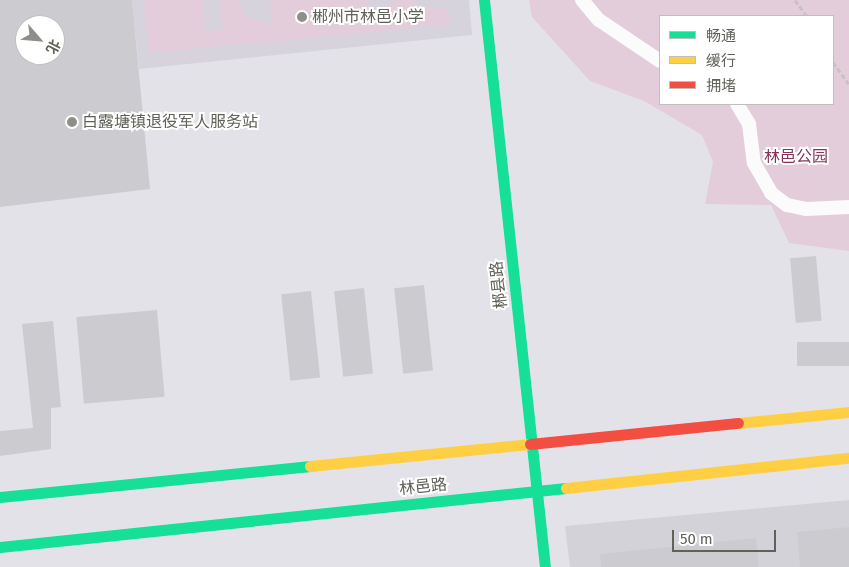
<!DOCTYPE html>
<meta charset="utf-8">
<style>
body{margin:0}
#map{position:relative;width:849px;height:567px;overflow:hidden;background:#e4e2e9;font-family:"Fira Sans","Noto Sans SC",sans-serif}
div>[style]{position:absolute}
.industrial>*{inset:0;background:#d4d2d9}
.education>*{inset:0;background:#d6d3dd}
.green>*{inset:0;background:#e4cddb}
.building>*{inset:0;background:#ccccd0;transform-origin:0 0}
.path>*{height:2.5px;margin-top:-1.25px;transform-origin:0;background:repeating-linear-gradient(90deg,#c8c2c4 0 5px,transparent 0 7.5px)}
.street>*{height:14px;margin:-7px;padding:0 7px;transform-origin:7px;border-radius:7px;background:#fbfbfc}
.fast>*{height:11px;margin:-5.5px;padding:0 5.5px;transform-origin:5.5px;border-radius:5.5px;background:#16e098}
.slow>*{height:11px;margin:-5.5px;padding:0 5.5px;transform-origin:5.5px;border-radius:5.5px;background:#ffcf43}
.jam>*{height:11px;margin:-5.5px;padding:0 5.5px;transform-origin:5.5px;border-radius:5.5px;background:#f24e42}
.dots>*{width:14px;height:14px;translate:-50% -50%;box-sizing:border-box;border:2px solid #fff;border-radius:50%}
span{translate:-50% -50%;white-space:nowrap;text-align:center;line-height:1.15;-webkit-text-stroke:4px #fff;paint-order:stroke}
.poi-label{font-size:16px;color:#606158}
.left{translate:0 -50%;text-align:left}
.park-label{font-size:16px;color:#843459}
.street-label{font-size:16px;color:#606158}
.legend{position:absolute;left:659px;top:15px;width:175px;height:90px;box-sizing:border-box;background:#fff;border:1px solid #bfc0bc;margin:0;padding:6px 9px;list-style:none;font-size:15px;color:#606158}
.legend li{display:flex;align-items:center;gap:10px;height:25px}
.legend b{width:25px;border:1px solid #bfc0bc}
.north{position:absolute;left:15px;top:15px;width:50px;height:50px;box-sizing:border-box;background:#fff;border:1px solid #bfc0bc;border-radius:50%;rotate:117deg;font-size:14px;font-weight:700;line-height:20px;text-align:center;color:#606158}
.north::after{content:'';display:block;margin:auto;width:18px;height:22px;background:#8e8e8b;clip-path:polygon(50% 0,100% 100%,50% 72%,0 100%)}
.scale{position:absolute;left:672px;top:530px;width:104px;height:22px;box-sizing:border-box;border:2px solid #606158;border-top:0;padding-left:6px;font-size:15px;line-height:18px;white-space:nowrap;color:#606158;-webkit-text-stroke:4px #fff;paint-order:stroke}
</style>
<div id="map">
<div class="industrial">
<i style="clip-path:polygon(849px 500px,849px 567px,570px 567px,565px 526px)"></i>
</div>
<div class="education">
<i style="clip-path:polygon(132px 0,469px 0,472px 35px,139px 69px)"></i>
</div>
<div class="green">
<i style="clip-path:polygon(144px 0,202px 0,206px 32px,223px 29px,219px 0,237px 0,246px 16px,272px 25px,270px 0,368px 0,370px 16px,382px 13px,395px 0,417px 0,417px 8px,448px 8px,450px 24px,149px 53px)"></i>
<i style="clip-path:polygon(evenodd,529px 0,849px 0,849px 251px,789px 243px,771px 205px,705px 204px,713px 162px,702px 135px,644px 101px,590px 81px,532px 17px,529px 0,660px 16px,833px 16px,833px 104px,660px 104px,660px 16px)"></i>
</div>
<div class="building">
<i style="clip-path:polygon(evenodd,0 0,132px 0,150px 189px,0 207px,0 0,25px 25px,55px 25px,55px 55px,25px 55px,25px 25px)"></i>
<i style="left:816px;top:256px;width:65px;height:26px;rotate:85deg"></i>
<i style="left:424px;top:285px;width:86px;height:30px;rotate:84deg"></i>
<i style="left:364px;top:288px;width:86px;height:30px;rotate:84deg"></i>
<i style="left:311px;top:291px;width:87px;height:30px;rotate:84deg"></i>
<i style="left:157px;top:310px;width:87px;height:81px;rotate:85deg"></i>
<i style="clip-path:polygon(53px 321px,61px 407px,51px 408px,51px 449px,0 456px,0 431px,33px 428px,22px 324px)"></i>
<i style="left:849px;top:342px;width:24px;height:52px;rotate:90deg"></i>
<i style="clip-path:polygon(849px 527px,849px 567px,800px 567px,797px 532px)"></i>
<i style="clip-path:polygon(756px 538px,759px 567px,601px 567px,600px 554px)"></i>
</div>
<div class="path">
<i style="left:795px;top:0;width:20px;rotate:53deg"></i>
<i style="left:833px;top:62px;width:27px;rotate:54deg"></i>
</div>
<div class="street">
<i style="left:582px;top:0;width:26px;rotate:50deg"></i>
<i style="left:599px;top:20px;width:73px;rotate:33.9deg"></i>
<i style="left:737px;top:104px;width:23px;rotate:59deg"></i>
<i style="left:749px;top:124px;width:39px;rotate:83deg"></i>
<i style="left:754px;top:163px;width:34px;rotate:60deg"></i>
<i style="left:771px;top:193px;width:20px;rotate:37deg"></i>
<i style="left:787px;top:205px;width:19px;rotate:12deg"></i>
<i style="left:806px;top:209px;width:43px;rotate:-2.7deg"></i>
</div>
<div class="fast">
<i style="left:484px;top:0;width:570px;rotate:83.86deg"></i>
<i style="left:0;top:497px;width:312px;rotate:-5.7deg"></i>
<i style="left:0;top:547px;width:569px;rotate:-5.95deg"></i>
</div>
<div class="slow">
<i style="left:738px;top:423px;width:112px;rotate:-5.7deg"></i>
<i style="left:310px;top:466px;width:221px;rotate:-5.7deg"></i>
<i style="left:566px;top:488px;width:285px;rotate:-6.1deg"></i>
</div>
<div class="jam">
<i style="left:530px;top:444px;width:209px;rotate:-5.8deg"></i>
</div>
<div class="dots">
<i style="left:302px;top:17px;background:#8e8e8b"></i>
<i style="left:72px;top:122px;background:#8e8e8b"></i>
</div>
<div class="poi-label">
<span class="left" style="left:312px;top:17px">郴州市林邑小学</span>
<span class="left" style="left:82px;top:122px">白露塘镇退役军人服务站</span>
</div>
<div class="park-label">
<span style="left:796px;top:157px">林邑公园</span>
</div>
<div class="street-label">
<span style="left:499px;top:285px;rotate:-96deg">郴县路</span>
<span style="left:423px;top:487px;rotate:-6deg">林邑路</span>
</div>
<ul class="legend">
<li><b style="height:6px;background:#16e098"></b>畅通</li>
<li><b style="height:6px;background:#ffcf43"></b>缓行</li>
<li><b style="height:6px;background:#f24e42"></b>拥堵</li>
</ul>
<div class="north">北</div>
<div class="scale">50 m</div>
</div>
